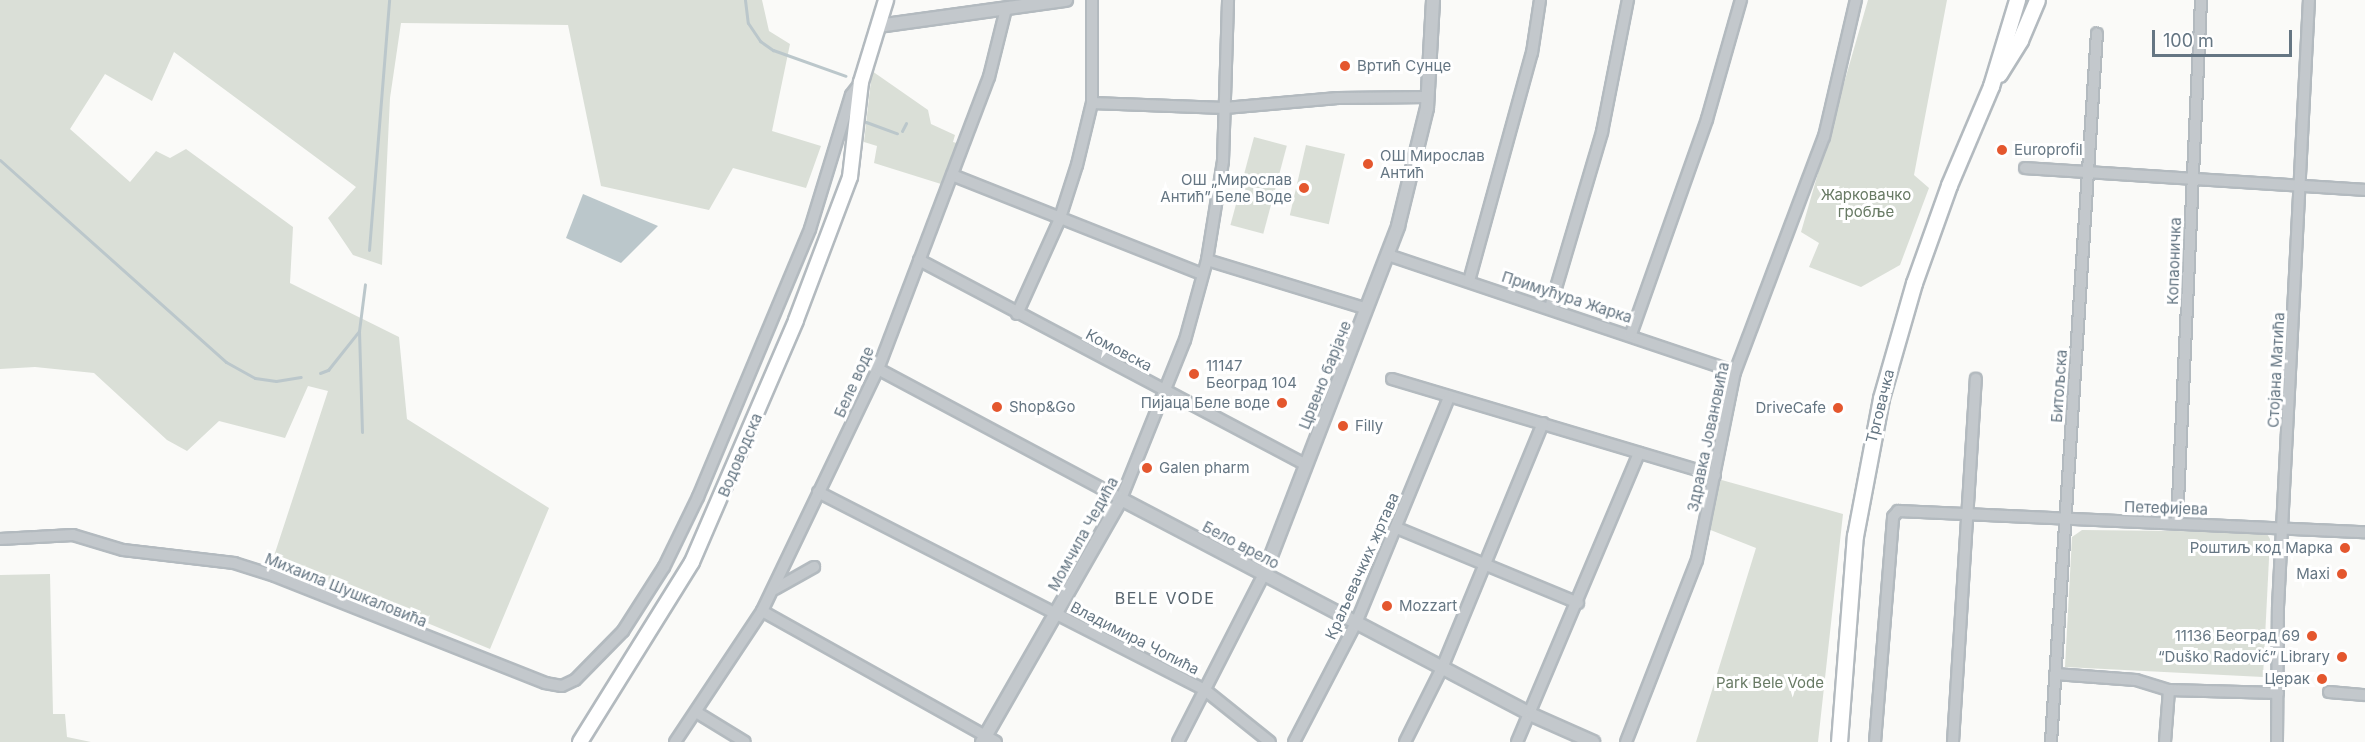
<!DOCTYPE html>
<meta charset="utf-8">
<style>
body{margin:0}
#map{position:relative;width:2365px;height:742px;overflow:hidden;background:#fafaf8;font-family:Inter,sans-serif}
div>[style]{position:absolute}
.green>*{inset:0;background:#dadfd7;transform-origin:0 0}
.water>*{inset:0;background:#bbc7cb}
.stream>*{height:3px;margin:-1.5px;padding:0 1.5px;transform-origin:1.5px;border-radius:1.5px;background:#bbc7cb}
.roads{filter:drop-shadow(2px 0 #b3babf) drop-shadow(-2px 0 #b3babf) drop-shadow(0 2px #b3babf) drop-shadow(0 -2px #b3babf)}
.minor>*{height:10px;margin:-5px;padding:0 5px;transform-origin:5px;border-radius:5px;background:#c3c8cc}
.tertiary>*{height:12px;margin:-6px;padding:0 6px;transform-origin:6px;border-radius:6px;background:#c3c8cc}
.secondary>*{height:14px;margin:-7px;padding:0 7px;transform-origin:7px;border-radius:7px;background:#fff}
.primary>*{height:15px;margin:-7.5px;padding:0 7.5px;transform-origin:7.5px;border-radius:7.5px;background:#fff}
.dots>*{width:16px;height:16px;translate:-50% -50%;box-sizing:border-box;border:3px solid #fff;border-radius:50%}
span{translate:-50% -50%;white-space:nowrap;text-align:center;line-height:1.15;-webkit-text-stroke:6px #fff;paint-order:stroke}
.poi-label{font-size:15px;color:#657683}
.left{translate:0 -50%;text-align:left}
.right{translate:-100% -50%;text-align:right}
.park-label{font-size:15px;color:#687a64}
.street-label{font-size:15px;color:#657683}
.neighbourhood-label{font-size:16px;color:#57646e;letter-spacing:1.5px}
.scale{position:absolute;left:2152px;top:30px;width:140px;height:27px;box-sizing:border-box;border:3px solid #657683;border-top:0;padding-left:8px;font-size:18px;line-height:21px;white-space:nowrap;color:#657683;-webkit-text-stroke:4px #fff;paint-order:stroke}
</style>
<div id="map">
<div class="green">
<i style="clip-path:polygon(0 0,762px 0,769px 31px,790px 44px,772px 131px,821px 146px,806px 188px,733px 168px,709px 210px,601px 186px,568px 25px,401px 23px,390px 98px,382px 265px,353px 255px,328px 218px,356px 187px,174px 52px,152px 101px,105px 74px,70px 129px,130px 182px,156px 151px,170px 158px,186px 149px,293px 227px,290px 283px,399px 337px,407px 419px,549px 508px,490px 649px,273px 559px,328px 391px,308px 386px,285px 438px,219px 421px,187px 451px,167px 440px,94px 373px,35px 367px,0 369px)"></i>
<i style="clip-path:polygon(1868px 0,1947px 0,1914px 175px,1929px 188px,1900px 265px,1861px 287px,1809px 267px,1819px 243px,1801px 232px)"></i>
<i style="clip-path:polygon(872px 71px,928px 110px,931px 124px,955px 135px,953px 142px,960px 144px,941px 184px,874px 163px,877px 146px,864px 142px)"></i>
<i style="left:1254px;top:137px;width:34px;height:91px;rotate:15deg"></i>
<i style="left:1306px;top:145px;width:40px;height:72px;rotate:13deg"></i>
<i style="clip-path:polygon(1718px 479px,1843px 514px,1818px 742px,1696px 742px,1756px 548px,1708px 529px)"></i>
<i style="clip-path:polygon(2082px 530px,2266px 532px,2270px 539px,2263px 677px,2065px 667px,2072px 537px)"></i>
<i style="clip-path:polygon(50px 574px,53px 714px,65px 714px,67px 737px,91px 742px,0 742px,0 575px)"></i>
</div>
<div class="water">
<i style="clip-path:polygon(583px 194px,658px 226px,621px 263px,566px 238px)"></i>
</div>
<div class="stream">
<i style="left:745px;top:0;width:23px;rotate:83deg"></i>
<i style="left:748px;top:23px;width:22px;rotate:56deg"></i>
<i style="left:760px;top:41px;width:16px;rotate:35deg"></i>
<i style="left:773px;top:50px;width:77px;rotate:19.6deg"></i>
<i style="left:866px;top:122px;width:33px;rotate:20deg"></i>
<i style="left:902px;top:131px;width:9px;rotate:-63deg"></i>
<i style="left:0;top:160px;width:303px;rotate:41.8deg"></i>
<i style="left:226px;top:362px;width:33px;rotate:29deg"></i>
<i style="left:255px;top:378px;width:21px;rotate:8deg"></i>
<i style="left:276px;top:381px;width:25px;rotate:-9deg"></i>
<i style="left:369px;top:250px;width:251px;rotate:-85.4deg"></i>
<i style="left:320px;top:373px;width:9px;rotate:-21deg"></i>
<i style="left:328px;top:370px;width:50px;rotate:-51.5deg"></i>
<i style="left:362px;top:432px;width:101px;rotate:-91.7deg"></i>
<i style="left:359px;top:331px;width:47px;rotate:-82.7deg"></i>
</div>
<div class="roads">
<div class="minor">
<i style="left:1092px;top:103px;width:133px;rotate:2.2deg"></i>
<i style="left:1225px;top:108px;width:113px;rotate:-5.1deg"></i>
<i style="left:1338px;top:98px;width:90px;rotate:-0.6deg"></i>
<i style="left:2025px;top:168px;width:341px;rotate:3.7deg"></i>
<i style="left:952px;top:175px;width:269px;rotate:21.6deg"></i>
<i style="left:1388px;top:255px;width:366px;rotate:18.6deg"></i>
<i style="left:919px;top:260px;width:438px;rotate:27.9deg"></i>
<i style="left:1207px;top:260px;width:167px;rotate:17deg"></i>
<i style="left:1469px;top:281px;width:237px;rotate:-74.6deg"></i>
<i style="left:1532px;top:53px;width:54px;rotate:-81.4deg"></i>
<i style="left:1550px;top:308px;width:184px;rotate:-73.5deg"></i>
<i style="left:1602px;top:132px;width:135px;rotate:-78.9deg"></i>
<i style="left:1017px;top:314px;width:102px;rotate:-65.7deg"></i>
<i style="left:1059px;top:221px;width:59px;rotate:-72.2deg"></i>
<i style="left:1077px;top:165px;width:64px;rotate:-76.4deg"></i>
<i style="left:1092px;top:103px;width:103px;rotate:-90deg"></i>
<i style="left:1631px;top:334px;width:228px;rotate:-70.5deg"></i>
<i style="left:1707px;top:119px;width:124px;rotate:-74.1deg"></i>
<i style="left:878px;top:369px;width:276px;rotate:28.1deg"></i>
<i style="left:1121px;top:499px;width:171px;rotate:-68.1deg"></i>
<i style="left:1185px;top:340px;width:83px;rotate:-74.6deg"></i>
<i style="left:1207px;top:260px;width:100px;rotate:-80.8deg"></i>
<i style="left:1223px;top:161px;width:161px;rotate:-88.2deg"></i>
<i style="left:1392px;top:379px;width:337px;rotate:16.6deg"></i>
<i style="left:818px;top:492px;width:435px;rotate:27.1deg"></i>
<i style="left:1205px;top:690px;width:83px;rotate:38.7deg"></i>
<i style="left:2177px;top:523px;width:524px;rotate:-87.37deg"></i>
<i style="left:1397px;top:528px;width:196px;rotate:22.5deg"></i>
<i style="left:0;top:539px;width:73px;rotate:-3.1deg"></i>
<i style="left:73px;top:535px;width:52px;rotate:16.7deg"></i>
<i style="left:123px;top:550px;width:112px;rotate:6.7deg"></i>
<i style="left:234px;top:563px;width:43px;rotate:17.6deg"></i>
<i style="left:275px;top:576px;width:290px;rotate:21.6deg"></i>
<i style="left:545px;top:683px;width:17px;rotate:10deg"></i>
<i style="left:562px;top:686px;width:14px;rotate:-25deg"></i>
<i style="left:575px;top:680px;width:69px;rotate:-45.6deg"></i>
<i style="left:623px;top:631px;width:76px;rotate:-57.4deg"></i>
<i style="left:664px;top:567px;width:78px;rotate:-64.1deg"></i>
<i style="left:698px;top:497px;width:290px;rotate:-67.3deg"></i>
<i style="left:810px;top:229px;width:140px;rotate:-73deg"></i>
<i style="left:851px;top:95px;width:16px;rotate:-52deg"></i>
<i style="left:775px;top:589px;width:45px;rotate:-29.4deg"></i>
<i style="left:762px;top:611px;width:268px;rotate:29.2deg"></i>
<i style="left:2055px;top:674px;width:81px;rotate:4.2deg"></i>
<i style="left:2136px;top:680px;width:34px;rotate:17deg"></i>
<i style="left:2169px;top:690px;width:109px;rotate:1.6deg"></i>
<i style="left:2329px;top:692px;width:36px;rotate:5deg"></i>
<i style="left:696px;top:712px;width:57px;rotate:31.5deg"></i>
<i style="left:675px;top:742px;width:157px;rotate:-56.4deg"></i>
<i style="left:762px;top:611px;width:268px;rotate:-64.4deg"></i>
<i style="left:878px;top:369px;width:312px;rotate:-69.2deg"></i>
<i style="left:989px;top:77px;width:70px;rotate:-76deg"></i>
<i style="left:1178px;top:742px;width:189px;rotate:-62.9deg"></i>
<i style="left:1294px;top:742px;width:134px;rotate:-62.5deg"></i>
<i style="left:1356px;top:623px;width:244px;rotate:-67.6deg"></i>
<i style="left:1405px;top:742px;width:83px;rotate:-63.4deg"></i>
<i style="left:1442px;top:668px;width:265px;rotate:-67.6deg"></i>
<i style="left:1517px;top:742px;width:314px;rotate:-67.1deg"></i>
<i style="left:1626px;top:742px;width:195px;rotate:-68.7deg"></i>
<i style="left:1697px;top:560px;width:192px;rotate:-78.6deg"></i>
<i style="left:1735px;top:372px;width:251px;rotate:-69.3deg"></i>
<i style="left:1824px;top:137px;width:141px;rotate:-76.9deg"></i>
<i style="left:1875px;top:742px;width:226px;rotate:-85.4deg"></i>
<i style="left:1893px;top:517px;width:8px;rotate:-50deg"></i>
<i style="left:1898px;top:511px;width:467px;rotate:2.6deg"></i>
<i style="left:1953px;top:742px;width:364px;rotate:-86.4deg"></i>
<i style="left:2051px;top:742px;width:710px;rotate:-86.29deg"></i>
<i style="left:2165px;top:742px;width:52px;rotate:-85.6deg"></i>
<i style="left:2277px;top:742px;width:135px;rotate:-89.6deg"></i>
<i style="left:2278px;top:607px;width:608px;rotate:-87.08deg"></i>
</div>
<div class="tertiary">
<i style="left:878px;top:26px;width:190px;rotate:-7.9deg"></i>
<i style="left:1264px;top:574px;width:373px;rotate:-68.9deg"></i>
<i style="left:1398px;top:226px;width:122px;rotate:-76.2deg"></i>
<i style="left:1427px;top:108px;width:108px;rotate:-86.8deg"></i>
<i style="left:982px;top:742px;width:280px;rotate:-60.2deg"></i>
<i style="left:1121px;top:499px;width:464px;rotate:27.7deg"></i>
<i style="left:1532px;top:715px;width:67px;rotate:23.9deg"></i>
</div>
<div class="secondary">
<i style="left:580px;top:742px;width:212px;rotate:-58.1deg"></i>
<i style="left:692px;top:562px;width:263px;rotate:-66.7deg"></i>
<i style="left:796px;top:320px;width:153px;rotate:-69.3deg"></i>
<i style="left:850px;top:177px;width:96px;rotate:-83.4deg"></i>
<i style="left:861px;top:82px;width:86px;rotate:-73deg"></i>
</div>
<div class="primary">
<i style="left:1999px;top:74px;width:40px;rotate:-58deg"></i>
<i style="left:2020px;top:40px;width:43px;rotate:-67deg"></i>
<i style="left:1839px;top:742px;width:207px;rotate:-85.6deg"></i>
<i style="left:1855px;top:536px;width:140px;rotate:-79.3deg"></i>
<i style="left:1881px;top:398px;width:120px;rotate:-74deg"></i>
<i style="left:1914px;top:283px;width:104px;rotate:-70.3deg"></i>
<i style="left:1949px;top:185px;width:108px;rotate:-67deg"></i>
<i style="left:1991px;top:86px;width:90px;rotate:-73.2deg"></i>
</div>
</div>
<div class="dots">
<i style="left:1345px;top:66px;background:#e4572e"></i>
<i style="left:2002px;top:150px;background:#e4572e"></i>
<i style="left:1368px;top:164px;background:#e4572e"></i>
<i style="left:1304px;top:188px;background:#e4572e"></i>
<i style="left:1194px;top:374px;background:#e4572e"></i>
<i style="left:1282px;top:403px;background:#e4572e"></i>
<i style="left:997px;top:407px;background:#e4572e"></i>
<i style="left:1838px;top:408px;background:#e4572e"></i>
<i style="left:1343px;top:426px;background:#e4572e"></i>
<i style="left:1147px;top:468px;background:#e4572e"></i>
<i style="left:2345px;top:548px;background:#e4572e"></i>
<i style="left:2342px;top:574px;background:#e4572e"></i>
<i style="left:1387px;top:606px;background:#e4572e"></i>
<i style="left:2312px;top:636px;background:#e4572e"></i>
<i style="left:2342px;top:657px;background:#e4572e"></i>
<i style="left:2322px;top:679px;background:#e4572e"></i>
</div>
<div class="poi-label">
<span class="left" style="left:1357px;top:66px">Вртић Сунце</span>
<span class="left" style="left:2014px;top:150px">Europrofil</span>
<span class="left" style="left:1380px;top:164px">ОШ Мирослав<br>Антић</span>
<span class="right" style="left:1292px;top:188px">ОШ „Мирослав<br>Антић” Беле Воде</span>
<span class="left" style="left:1206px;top:374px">11147<br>Београд 104</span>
<span class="right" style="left:1270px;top:403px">Пијаца Беле воде</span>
<span class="left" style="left:1009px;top:407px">Shop&amp;Go</span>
<span class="right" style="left:1826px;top:408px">DriveCafe</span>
<span class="left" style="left:1355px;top:426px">Filly</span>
<span class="left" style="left:1159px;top:468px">Galen pharm</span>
<span class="right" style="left:2333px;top:548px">Роштиљ код Марка</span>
<span class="right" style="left:2330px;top:574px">Maxi</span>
<span class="left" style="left:1399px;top:606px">Mozzart</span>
<span class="right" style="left:2300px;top:636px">11136 Београд 69</span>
<span class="right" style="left:2330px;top:657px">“Duško Radović” Library</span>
<span class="right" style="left:2310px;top:679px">Церак</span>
</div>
<div class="park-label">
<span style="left:1866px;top:203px">Жарковачко<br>гробље</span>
<span style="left:1770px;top:683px">Park Bele Vode</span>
</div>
<div class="street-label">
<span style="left:2174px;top:261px;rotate:-88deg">Копаоничка</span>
<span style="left:1567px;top:297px;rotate:18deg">Примућура Жарка</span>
<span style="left:1119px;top:350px;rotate:28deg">Комовска</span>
<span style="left:2276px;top:370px;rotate:-87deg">Стојана Матића</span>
<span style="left:1325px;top:375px;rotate:-68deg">Црвено барјаче</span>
<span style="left:854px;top:382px;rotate:-66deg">Беле воде</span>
<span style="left:2059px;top:386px;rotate:-86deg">Битољска</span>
<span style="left:1880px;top:406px;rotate:-76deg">Трговачка</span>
<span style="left:1708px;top:437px;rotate:-78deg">Здравка Јовановића</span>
<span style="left:740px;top:455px;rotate:-67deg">Водоводска</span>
<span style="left:2166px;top:508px;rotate:2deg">Петефијева</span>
<span style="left:1083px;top:534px;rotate:-61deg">Момчила Чедића</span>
<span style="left:1241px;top:545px;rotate:28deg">Бело врело</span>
<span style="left:1362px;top:566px;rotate:-66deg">Краљевачких жртава</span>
<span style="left:346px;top:590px;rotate:22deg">Михаила Шушкаловића</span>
<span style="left:1135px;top:638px;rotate:27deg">Владимира Чопића</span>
</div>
<div class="neighbourhood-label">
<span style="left:1165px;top:598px">BELE VODE</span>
</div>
<div class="scale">100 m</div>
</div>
